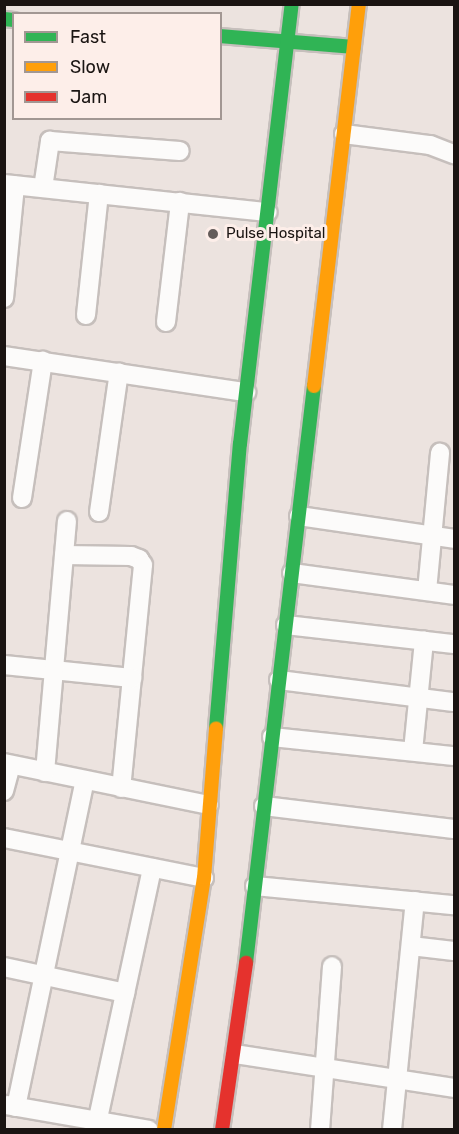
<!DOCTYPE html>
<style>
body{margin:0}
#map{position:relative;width:459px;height:1134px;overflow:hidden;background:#ece3df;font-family:Rubik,sans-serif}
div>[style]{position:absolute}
.roads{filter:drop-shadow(2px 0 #c6bfbc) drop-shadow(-2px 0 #c6bfbc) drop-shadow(0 2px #c6bfbc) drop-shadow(0 -2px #c6bfbc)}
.street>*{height:18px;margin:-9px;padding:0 9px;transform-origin:9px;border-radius:9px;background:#fcfbfa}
.fast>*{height:14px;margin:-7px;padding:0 7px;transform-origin:7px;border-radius:7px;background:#30b455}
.slow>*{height:14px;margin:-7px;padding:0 7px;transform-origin:7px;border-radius:7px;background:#ff9f0a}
.jam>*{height:14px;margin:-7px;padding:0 7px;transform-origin:7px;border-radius:7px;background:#e5322d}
.dots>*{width:16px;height:16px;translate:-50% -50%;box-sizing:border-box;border:3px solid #fdeee9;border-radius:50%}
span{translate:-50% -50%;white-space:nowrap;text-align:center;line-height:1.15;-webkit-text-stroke:6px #fdeee9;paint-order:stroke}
.poi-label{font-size:15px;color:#1a1412}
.left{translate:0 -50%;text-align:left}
.frame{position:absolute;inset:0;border:6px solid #1a1412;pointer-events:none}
.legend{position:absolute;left:12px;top:12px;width:210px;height:108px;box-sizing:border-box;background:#fdeee9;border:2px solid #a29793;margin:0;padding:8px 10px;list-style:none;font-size:18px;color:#1a1412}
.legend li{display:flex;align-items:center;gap:12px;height:30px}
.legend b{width:30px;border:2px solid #a29793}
</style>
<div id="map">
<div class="roads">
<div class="street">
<i style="left:344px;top:134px;width:87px;rotate:7.3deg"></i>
<i style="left:430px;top:145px;width:26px;rotate:21deg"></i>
<i style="left:4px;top:184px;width:265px;rotate:6.1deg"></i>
<i style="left:43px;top:188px;width:48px;rotate:-81.5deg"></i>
<i style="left:50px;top:141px;width:130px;rotate:4.4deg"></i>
<i style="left:4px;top:298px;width:113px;rotate:-84.4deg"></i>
<i style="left:86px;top:315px;width:122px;rotate:-83.9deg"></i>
<i style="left:166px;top:322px;width:121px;rotate:-83.3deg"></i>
<i style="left:4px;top:356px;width:245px;rotate:8.5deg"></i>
<i style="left:22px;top:498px;width:139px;rotate:-81.3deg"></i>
<i style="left:99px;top:512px;width:141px;rotate:-81.9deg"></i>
<i style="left:299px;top:516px;width:157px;rotate:8.4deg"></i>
<i style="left:64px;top:555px;width:67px;rotate:0.9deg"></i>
<i style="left:131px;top:556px;width:9px;rotate:21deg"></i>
<i style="left:139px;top:559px;width:7px;rotate:56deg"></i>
<i style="left:143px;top:565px;width:224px;rotate:95.6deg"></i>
<i style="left:292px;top:573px;width:163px;rotate:7.7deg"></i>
<i style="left:427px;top:591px;width:139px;rotate:-84.6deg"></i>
<i style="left:286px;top:625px;width:169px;rotate:6.5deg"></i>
<i style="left:4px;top:665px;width:129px;rotate:5.8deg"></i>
<i style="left:279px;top:680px;width:176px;rotate:7.2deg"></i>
<i style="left:272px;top:737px;width:183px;rotate:6deg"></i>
<i style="left:413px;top:751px;width:111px;rotate:-84.3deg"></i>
<i style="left:4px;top:763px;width:209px;rotate:11.6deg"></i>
<i style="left:45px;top:772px;width:252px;rotate:-85deg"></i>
<i style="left:4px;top:791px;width:27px;rotate:-75deg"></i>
<i style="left:264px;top:806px;width:191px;rotate:6.9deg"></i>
<i style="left:4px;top:838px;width:204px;rotate:11.3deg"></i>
<i style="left:255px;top:886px;width:200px;rotate:5.5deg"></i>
<i style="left:411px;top:946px;width:43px;rotate:6.6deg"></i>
<i style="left:4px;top:967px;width:124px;rotate:12.1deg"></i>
<i style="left:235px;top:1054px;width:222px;rotate:8.8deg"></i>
<i style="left:6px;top:1105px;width:145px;rotate:9.9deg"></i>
<i style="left:16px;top:1107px;width:334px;rotate:-78.1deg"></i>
<i style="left:97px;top:1123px;width:261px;rotate:-77.8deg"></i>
<i style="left:320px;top:1130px;width:164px;rotate:-85.8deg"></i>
<i style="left:392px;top:1130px;width:230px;rotate:-84.3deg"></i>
</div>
<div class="fast">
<i style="left:4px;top:19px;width:10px;rotate:6deg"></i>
<i style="left:220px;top:36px;width:134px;rotate:4.7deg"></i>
<i style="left:216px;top:728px;width:285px;rotate:-85.2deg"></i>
<i style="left:240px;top:444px;width:443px;rotate:-83.3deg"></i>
<i style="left:246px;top:963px;width:581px;rotate:-83.28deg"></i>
</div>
<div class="slow">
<i style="left:314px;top:386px;width:385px;rotate:-83.3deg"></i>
<i style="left:164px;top:1130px;width:255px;rotate:-81deg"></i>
<i style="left:204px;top:878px;width:150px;rotate:-85.4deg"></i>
</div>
<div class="jam">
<i style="left:222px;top:1130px;width:169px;rotate:-81.8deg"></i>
</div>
</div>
<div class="dots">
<i style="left:213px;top:234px;background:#645c5a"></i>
</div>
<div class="poi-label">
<span class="left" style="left:226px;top:234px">Pulse Hospital</span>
</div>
<div class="frame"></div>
<ul class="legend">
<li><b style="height:8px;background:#30b455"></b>Fast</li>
<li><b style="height:8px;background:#ff9f0a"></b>Slow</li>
<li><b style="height:8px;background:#e5322d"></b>Jam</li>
</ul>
</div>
